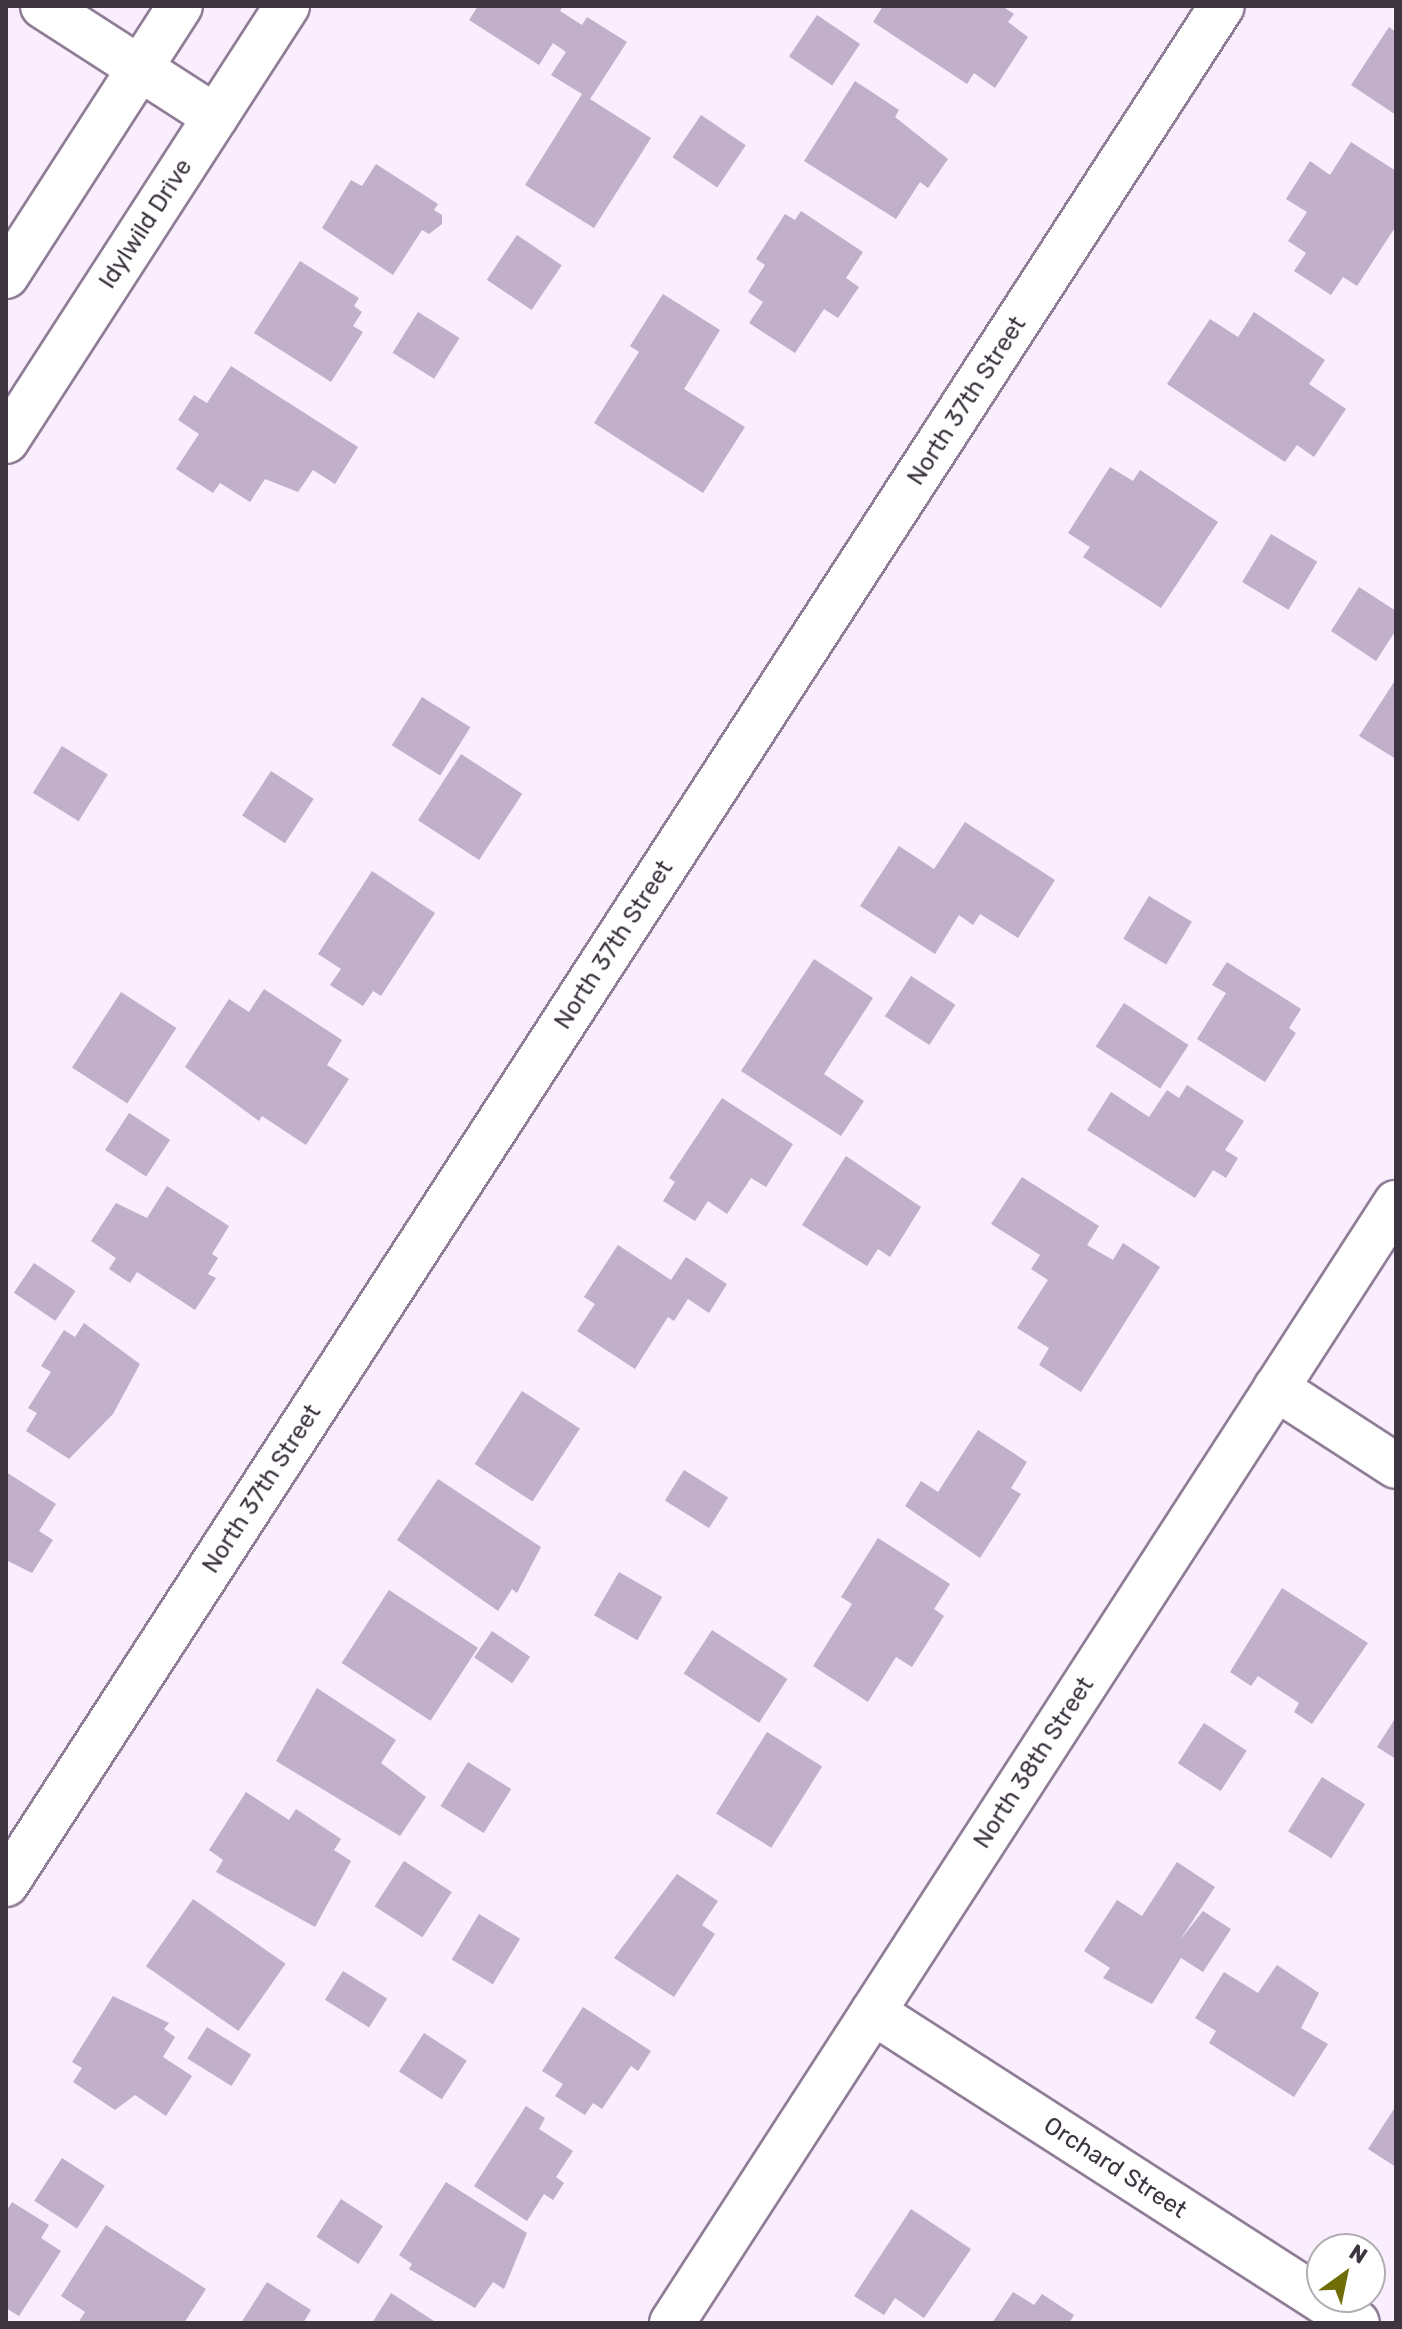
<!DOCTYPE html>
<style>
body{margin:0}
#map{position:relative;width:1402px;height:2329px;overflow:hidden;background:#f9edfe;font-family:Rubik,sans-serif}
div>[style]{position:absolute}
.building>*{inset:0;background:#c2afca;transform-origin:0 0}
.roads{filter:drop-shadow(2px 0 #907d97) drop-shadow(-2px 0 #907d97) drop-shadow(0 2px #907d97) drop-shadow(0 -2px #907d97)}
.minor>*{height:44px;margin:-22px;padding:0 22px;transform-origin:22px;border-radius:22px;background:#fff}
span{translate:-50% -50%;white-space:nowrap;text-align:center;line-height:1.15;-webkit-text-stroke:6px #fff;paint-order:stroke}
.street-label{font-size:24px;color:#3c343f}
.frame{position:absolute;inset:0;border:8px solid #3c343f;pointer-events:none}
.north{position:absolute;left:1306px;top:2233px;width:80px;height:80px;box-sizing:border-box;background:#fff;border:2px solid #b1aeb2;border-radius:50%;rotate:33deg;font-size:22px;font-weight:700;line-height:32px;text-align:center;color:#3c343f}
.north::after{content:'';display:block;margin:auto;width:28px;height:36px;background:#706c08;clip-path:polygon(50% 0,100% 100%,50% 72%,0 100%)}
</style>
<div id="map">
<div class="building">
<i style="clip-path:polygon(478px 6px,563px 6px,560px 11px,582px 25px,587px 17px,627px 42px,590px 99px,651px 138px,594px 228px,525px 185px,582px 94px,551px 75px,566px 52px,553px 43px,539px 65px,469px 20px)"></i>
<i style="clip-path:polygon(883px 6px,1002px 6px,1014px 14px,1008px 22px,1028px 37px,995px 88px,974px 73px,967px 84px,873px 22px)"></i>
<i style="left:817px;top:15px;width:52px;height:50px;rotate:34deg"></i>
<i style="clip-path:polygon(1389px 27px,1396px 32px,1396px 115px,1351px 85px)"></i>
<i style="clip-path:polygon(855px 81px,899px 110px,895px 117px,948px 159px,928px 188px,920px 182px,896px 219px,804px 161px)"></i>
<i style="left:701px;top:115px;width:54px;height:51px;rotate:34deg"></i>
<i style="clip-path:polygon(1351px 142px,1396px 171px,1396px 226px,1357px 286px,1343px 277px,1331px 295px,1294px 271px,1306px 253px,1288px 241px,1307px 212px,1286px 199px,1310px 161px,1330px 175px)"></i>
<i style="clip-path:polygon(376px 164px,438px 204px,434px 210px,442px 215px,442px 224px,429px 234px,422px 230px,393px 275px,322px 228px,351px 180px,362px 186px)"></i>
<i style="clip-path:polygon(801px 211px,863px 252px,846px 278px,859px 287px,838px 318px,824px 309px,795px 353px,749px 323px,763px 302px,748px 292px,765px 265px,756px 259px,785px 214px,795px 220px)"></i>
<i style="left:517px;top:235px;width:54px;height:54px;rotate:34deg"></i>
<i style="clip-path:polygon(300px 261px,359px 298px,354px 306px,362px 312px,353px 326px,363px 332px,331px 382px,254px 333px)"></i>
<i style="clip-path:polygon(663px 294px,720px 330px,684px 389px,745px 427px,703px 493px,594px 423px,639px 352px,630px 346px)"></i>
<i style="left:418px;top:312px;width:49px;height:48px;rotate:32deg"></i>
<i style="clip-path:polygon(1254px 312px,1325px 360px,1309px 384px,1346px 409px,1314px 457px,1297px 445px,1285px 462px,1167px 384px,1210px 319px,1238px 337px)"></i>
<i style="clip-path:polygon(231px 366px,358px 447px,335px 484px,313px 470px,298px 492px,265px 479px,250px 502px,220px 483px,213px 493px,176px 469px,199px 434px,178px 420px,194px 395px,207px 403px)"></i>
<i style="clip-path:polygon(1110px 467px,1133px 481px,1140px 470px,1218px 522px,1161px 608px,1083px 557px,1090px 547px,1068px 533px)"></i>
<i style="left:1271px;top:534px;width:54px;height:56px;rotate:31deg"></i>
<i style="clip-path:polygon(1359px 587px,1396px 611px,1396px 630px,1376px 661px,1331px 631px)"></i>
<i style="clip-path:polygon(1396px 679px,1396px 759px,1359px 736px)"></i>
<i style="left:422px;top:697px;width:57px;height:57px;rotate:32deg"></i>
<i style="left:62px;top:746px;width:54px;height:55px;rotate:32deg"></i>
<i style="left:461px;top:754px;width:73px;height:79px;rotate:33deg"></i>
<i style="left:271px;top:771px;width:51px;height:53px;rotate:33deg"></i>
<i style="clip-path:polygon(965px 822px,1055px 880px,1018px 938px,980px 914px,973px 925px,959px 915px,935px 954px,860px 906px,899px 846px,934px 869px)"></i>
<i style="clip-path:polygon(372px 871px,435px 913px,381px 996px,373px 991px,363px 1006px,330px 985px,341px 969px,318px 954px)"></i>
<i style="left:1149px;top:896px;width:50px;height:50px;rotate:31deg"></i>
<i style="clip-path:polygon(814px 959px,873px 998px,824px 1074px,864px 1101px,841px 1136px,741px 1071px)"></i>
<i style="clip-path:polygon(1227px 962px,1301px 1009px,1289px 1028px,1296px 1033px,1265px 1082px,1197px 1039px,1226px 993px,1212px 985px)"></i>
<i style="left:911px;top:976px;width:53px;height:48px;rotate:33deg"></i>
<i style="clip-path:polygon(264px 989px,342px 1040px,327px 1065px,349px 1079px,306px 1145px,262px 1116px,259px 1121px,185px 1067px,229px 999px,249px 1012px)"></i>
<i style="left:121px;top:992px;width:66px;height:90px;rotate:33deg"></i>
<i style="left:1124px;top:1003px;width:77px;height:52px;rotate:33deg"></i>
<i style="clip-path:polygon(1187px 1085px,1244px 1121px,1225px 1150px,1238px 1158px,1226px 1178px,1213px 1170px,1195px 1198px,1087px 1130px,1111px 1092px,1149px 1117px,1167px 1090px,1179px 1098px)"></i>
<i style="clip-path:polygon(722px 1098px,793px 1144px,766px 1187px,751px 1178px,727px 1214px,708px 1201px,695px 1221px,663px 1201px,675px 1182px,669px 1178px)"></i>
<i style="left:129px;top:1113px;width:49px;height:44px;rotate:33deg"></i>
<i style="clip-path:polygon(846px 1156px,921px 1207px,890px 1257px,878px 1249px,867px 1266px,802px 1225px)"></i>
<i style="clip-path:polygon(1022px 1177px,1099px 1226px,1087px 1245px,1113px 1260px,1123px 1243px,1160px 1267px,1081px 1392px,1039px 1365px,1049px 1348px,1017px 1328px,1048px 1280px,1031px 1269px,1040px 1255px,991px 1224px)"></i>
<i style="clip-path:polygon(167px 1186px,229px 1226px,212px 1254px,218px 1258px,208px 1274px,216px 1278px,195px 1310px,137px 1272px,130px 1283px,109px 1269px,116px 1258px,91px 1241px,116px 1203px,147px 1218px)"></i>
<i style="clip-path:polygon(618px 1245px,671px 1280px,686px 1257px,727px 1284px,709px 1313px,688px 1299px,674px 1321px,668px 1317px,635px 1369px,577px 1331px,595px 1304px,584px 1297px)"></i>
<i style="left:34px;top:1263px;width:50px;height:36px;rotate:34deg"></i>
<i style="clip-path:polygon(84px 1323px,140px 1364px,113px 1414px,69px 1459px,26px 1431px,37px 1413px,28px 1408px,51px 1372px,41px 1366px,64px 1330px,75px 1337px)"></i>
<i style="left:522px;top:1391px;width:69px;height:87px;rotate:33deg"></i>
<i style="clip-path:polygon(978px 1430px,1027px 1462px,1011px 1488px,1021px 1494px,980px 1558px,905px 1506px,921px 1481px,938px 1492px)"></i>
<i style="left:684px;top:1470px;width:52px;height:36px;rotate:32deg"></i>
<i style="clip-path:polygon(6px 1472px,56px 1504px,39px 1531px,53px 1540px,32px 1573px,6px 1560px)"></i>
<i style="clip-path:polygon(438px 1479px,541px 1547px,517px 1593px,512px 1589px,498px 1611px,397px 1540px)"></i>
<i style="clip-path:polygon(878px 1538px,950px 1584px,934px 1609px,944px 1616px,912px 1667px,896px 1657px,868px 1702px,813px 1666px,852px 1604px,841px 1597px)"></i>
<i style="left:619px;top:1572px;width:50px;height:50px;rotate:30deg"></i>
<i style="clip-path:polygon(1282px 1588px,1368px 1643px,1312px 1724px,1294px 1712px,1299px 1703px,1258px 1676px,1251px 1686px,1230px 1672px)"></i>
<i style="left:389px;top:1590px;width:106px;height:87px;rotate:33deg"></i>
<i style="left:712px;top:1630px;width:90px;height:52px;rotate:33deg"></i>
<i style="left:492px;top:1631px;width:46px;height:32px;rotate:34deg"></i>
<i style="clip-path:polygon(317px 1688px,396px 1740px,381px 1763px,426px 1797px,400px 1836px,276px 1761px)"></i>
<i style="clip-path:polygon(1396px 1717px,1396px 1759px,1377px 1747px)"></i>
<i style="left:1204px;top:1723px;width:51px;height:48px;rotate:33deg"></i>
<i style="left:767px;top:1732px;width:65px;height:96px;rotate:32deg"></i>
<i style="left:468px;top:1762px;width:51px;height:52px;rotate:32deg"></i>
<i style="left:1322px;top:1777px;width:51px;height:64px;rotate:32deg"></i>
<i style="clip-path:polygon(246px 1792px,289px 1820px,296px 1809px,341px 1839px,334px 1850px,351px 1861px,315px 1927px,216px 1872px,223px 1860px,209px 1850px)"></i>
<i style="left:404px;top:1861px;width:57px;height:54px;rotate:33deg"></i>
<i style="clip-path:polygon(1177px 1862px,1215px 1887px,1180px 1940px,1203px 1911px,1231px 1929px,1203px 1972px,1181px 1958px,1152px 2004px,1103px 1978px,1110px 1968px,1084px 1951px,1117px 1900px,1142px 1916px)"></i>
<i style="clip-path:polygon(677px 1874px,718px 1901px,702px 1925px,715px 1934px,674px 1997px,614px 1958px)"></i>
<i style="left:193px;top:1899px;width:113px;height:82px;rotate:35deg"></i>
<i style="left:479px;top:1914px;width:48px;height:53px;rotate:31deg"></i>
<i style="clip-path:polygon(1277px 1965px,1319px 1993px,1301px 2028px,1328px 2044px,1294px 2097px,1209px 2043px,1216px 2031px,1195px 2018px,1224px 1972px,1258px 1993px)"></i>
<i style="left:343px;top:1971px;width:52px;height:34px;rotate:32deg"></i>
<i style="clip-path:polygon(113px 1996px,169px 2023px,164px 2029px,175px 2037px,163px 2057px,192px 2076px,166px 2116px,135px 2095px,115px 2110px,73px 2082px,82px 2068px,72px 2062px)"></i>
<i style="clip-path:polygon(583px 2007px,651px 2051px,638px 2071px,631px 2066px,602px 2109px,593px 2103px,585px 2115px,555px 2096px,563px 2084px,542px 2071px)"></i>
<i style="left:207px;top:2027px;width:52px;height:37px;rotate:32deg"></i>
<i style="left:424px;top:2033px;width:51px;height:46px;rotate:33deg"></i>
<i style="clip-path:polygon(526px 2106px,545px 2118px,539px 2129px,573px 2151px,556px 2177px,564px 2183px,553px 2200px,544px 2194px,527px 2221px,474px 2186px)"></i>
<i style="clip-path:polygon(1396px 2106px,1396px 2167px,1368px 2149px)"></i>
<i style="left:62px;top:2158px;width:51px;height:51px;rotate:33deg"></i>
<i style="clip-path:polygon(446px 2182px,527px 2233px,504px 2289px,493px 2282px,475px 2308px,409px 2269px,412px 2264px,399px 2255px)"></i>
<i style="left:341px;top:2199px;width:50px;height:45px;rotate:33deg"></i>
<i style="clip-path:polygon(12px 2202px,49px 2225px,41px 2238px,61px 2251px,19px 2316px,6px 2308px,6px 2212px)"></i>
<i style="clip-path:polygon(911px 2209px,971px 2249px,924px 2318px,895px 2298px,884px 2315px,854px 2296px)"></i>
<i style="clip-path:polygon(106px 2225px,206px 2289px,184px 2323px,78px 2323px,85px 2312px,61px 2296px)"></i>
<i style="clip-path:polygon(267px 2282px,311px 2310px,303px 2323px,241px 2323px)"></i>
<i style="clip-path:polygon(1013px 2292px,1034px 2305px,1042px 2294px,1074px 2315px,1069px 2323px,992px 2323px)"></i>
<i style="clip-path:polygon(391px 2293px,437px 2323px,372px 2323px)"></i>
</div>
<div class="roads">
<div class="minor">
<i style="left:43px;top:6px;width:205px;rotate:32.8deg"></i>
<i style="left:6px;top:276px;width:321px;rotate:-57.2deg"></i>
<i style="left:6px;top:441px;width:518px;rotate:-57.14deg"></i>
<i style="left:1276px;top:1388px;width:143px;rotate:33deg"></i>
<i style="left:6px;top:1884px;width:2237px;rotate:-57.08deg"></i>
<i style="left:873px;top:2012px;width:575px;rotate:32.72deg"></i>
<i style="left:672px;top:2323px;width:1334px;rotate:-57.12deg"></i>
</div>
</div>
<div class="street-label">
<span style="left:146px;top:224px;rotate:-57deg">Idylwild Drive</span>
<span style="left:967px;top:401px;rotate:-57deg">North 37th Street</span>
<span style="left:614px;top:945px;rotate:-57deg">North 37th Street</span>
<span style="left:262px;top:1489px;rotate:-57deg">North 37th Street</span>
<span style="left:1034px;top:1763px;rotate:-57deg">North 38th Street</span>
<span style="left:1115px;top:2168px;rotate:33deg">Orchard Street</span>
</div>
<div class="frame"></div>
<div class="north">N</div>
</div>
